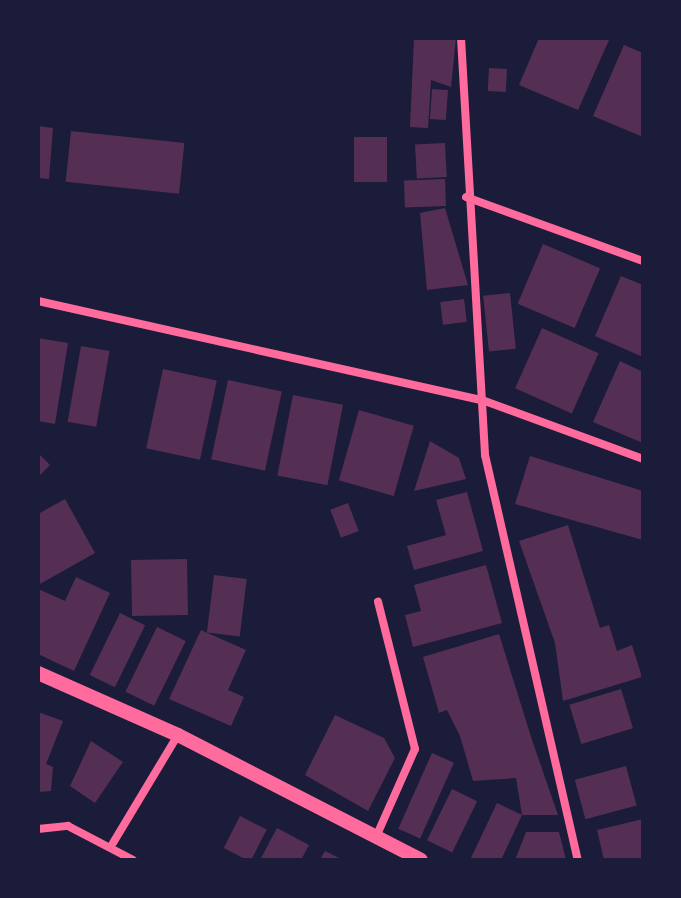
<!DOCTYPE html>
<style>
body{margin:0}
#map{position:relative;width:681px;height:898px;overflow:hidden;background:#1b1b3a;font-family:"Source Sans 3",sans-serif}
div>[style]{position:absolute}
.building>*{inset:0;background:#542f53;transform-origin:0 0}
.minor>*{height:8px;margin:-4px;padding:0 4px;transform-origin:4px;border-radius:4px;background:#ff6b9d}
.secondary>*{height:14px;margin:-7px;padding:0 7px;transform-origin:7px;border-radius:7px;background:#ff6b9d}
span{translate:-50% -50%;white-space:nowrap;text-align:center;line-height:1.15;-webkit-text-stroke:8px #1b1b3a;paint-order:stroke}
.frame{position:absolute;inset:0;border:40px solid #1b1b3a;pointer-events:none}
</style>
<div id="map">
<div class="building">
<i style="clip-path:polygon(414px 38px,456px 38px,451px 87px,431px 80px,428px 128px,410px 127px)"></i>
<i style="clip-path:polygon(539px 38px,609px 40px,578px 110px,519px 85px)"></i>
<i style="clip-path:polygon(624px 45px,643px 53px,643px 137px,593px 116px)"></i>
<i style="left:489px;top:68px;width:18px;height:23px;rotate:3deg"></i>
<i style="left:432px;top:89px;width:16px;height:30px;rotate:4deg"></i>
<i style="clip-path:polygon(38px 126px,53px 128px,49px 179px,38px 178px)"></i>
<i style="left:71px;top:131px;width:114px;height:51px;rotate:6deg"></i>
<i style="left:354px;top:137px;width:33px;height:45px"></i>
<i style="left:445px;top:143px;width:34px;height:30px;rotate:87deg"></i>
<i style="left:445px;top:179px;width:27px;height:41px;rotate:88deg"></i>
<i style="clip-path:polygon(445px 208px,468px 285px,427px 290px,420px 213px)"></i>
<i style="left:543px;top:244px;width:62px;height:65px;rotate:23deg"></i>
<i style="clip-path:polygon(621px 276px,643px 285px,643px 357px,595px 336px)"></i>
<i style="left:510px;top:293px;width:56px;height:27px;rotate:84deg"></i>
<i style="left:464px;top:299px;width:23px;height:24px;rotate:83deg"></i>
<i style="left:542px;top:328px;width:62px;height:66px;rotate:24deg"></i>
<i style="clip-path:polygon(38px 338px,68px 343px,55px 424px,38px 421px)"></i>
<i style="left:81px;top:346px;width:29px;height:77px;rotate:10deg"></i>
<i style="clip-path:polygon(620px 361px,643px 372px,643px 443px,593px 422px)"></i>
<i style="left:163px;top:369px;width:55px;height:81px;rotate:12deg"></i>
<i style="left:228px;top:380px;width:55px;height:81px;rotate:12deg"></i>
<i style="left:293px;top:395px;width:51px;height:82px;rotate:11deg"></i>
<i style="left:359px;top:410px;width:57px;height:73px;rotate:16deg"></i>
<i style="clip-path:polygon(430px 441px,459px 458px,466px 479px,414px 491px)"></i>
<i style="clip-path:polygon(38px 453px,50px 465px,38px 477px)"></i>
<i style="clip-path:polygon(530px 456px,643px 491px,643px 540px,515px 504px)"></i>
<i style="clip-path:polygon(467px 492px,483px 551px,414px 570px,407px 546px,446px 535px,436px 500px)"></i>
<i style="clip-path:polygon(65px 499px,95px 553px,38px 585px,38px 514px)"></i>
<i style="left:348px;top:503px;width:30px;height:19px;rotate:69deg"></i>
<i style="clip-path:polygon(568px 525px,600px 628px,609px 625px,617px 651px,632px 645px,642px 677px,563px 701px,555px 643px,519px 541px)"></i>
<i style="left:187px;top:559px;width:56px;height:56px;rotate:89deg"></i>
<i style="clip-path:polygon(486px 565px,502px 623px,413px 647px,405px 615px,421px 611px,414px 585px)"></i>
<i style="left:214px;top:575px;width:33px;height:58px;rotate:7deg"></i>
<i style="clip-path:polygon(76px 577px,110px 593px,74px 671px,38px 654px,38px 589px,65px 601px)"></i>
<i style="left:120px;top:613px;width:28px;height:69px;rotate:26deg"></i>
<i style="left:157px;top:627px;width:32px;height:72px;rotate:26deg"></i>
<i style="clip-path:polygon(201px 630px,246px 650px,228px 690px,244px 697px,231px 726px,169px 699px)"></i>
<i style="clip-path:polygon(499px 634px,532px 740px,558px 815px,522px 815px,516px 778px,473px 781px,460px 736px,447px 710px,439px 713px,423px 657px)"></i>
<i style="left:621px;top:689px;width:41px;height:54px;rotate:73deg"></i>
<i style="clip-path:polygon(38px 712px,63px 721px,46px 764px,53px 767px,51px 791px,38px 792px)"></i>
<i style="clip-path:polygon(335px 715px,384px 738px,395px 758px,368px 811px,305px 775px)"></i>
<i style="clip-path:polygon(91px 741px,123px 762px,95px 803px,70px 786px)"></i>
<i style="left:432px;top:753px;width:24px;height:83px;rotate:24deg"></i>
<i style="left:626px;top:766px;width:41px;height:53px;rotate:75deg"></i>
<i style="left:452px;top:789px;width:28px;height:57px;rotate:26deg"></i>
<i style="clip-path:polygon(497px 803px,522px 815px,501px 860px,470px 860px)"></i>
<i style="left:240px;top:816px;width:30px;height:36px;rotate:27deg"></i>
<i style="clip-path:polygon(643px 819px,643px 860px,604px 860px,597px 830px)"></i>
<i style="clip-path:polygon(277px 828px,309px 845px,301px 860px,260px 860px)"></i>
<i style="clip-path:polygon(526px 832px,559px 832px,566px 860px,515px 860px)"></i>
<i style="clip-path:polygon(325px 851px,343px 860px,320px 860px)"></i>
</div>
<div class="minor">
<i style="left:461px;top:38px;width:418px;rotate:86.7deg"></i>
<i style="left:485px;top:455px;width:416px;rotate:77.1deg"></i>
<i style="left:466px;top:197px;width:188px;rotate:19.9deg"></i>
<i style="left:38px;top:301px;width:455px;rotate:12.6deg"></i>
<i style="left:482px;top:400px;width:171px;rotate:20.1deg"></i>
<i style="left:38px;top:829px;width:30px;rotate:-6deg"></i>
<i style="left:68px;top:826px;width:73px;rotate:27.6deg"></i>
<i style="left:376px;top:837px;width:96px;rotate:-66.1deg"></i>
<i style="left:415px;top:749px;width:152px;rotate:-104.1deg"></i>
<i style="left:113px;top:843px;width:126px;rotate:-59deg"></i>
</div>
<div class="secondary">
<i style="left:38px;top:673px;width:153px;rotate:23.9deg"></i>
<i style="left:178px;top:735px;width:273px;rotate:27.2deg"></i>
</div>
<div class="frame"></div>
</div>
